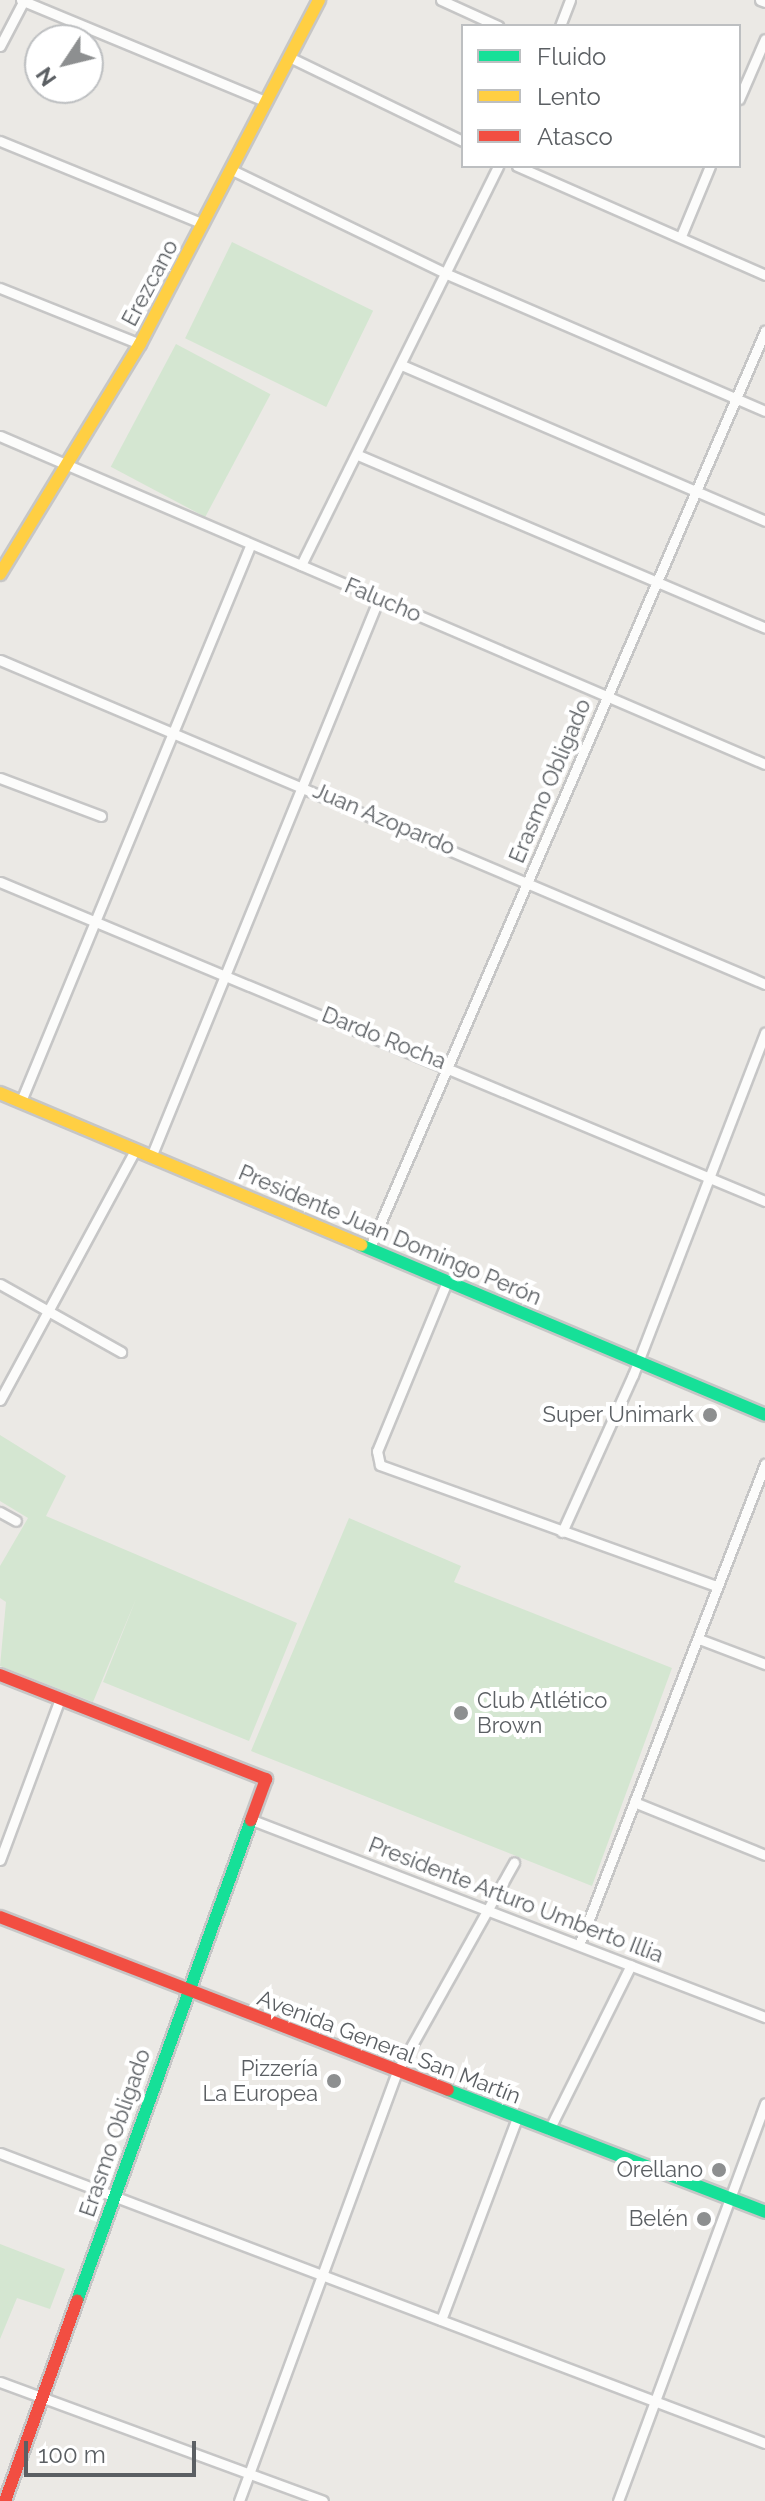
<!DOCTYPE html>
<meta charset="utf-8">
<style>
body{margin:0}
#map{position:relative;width:765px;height:2501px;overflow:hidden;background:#ebe9e5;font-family:Raleway,sans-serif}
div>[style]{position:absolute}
.green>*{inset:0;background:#d4e6d1;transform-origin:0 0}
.roads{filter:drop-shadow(2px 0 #c6c6c6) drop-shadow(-2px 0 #c6c6c6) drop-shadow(0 2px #c6c6c6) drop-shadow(0 -2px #c6c6c6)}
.street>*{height:9px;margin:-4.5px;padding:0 4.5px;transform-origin:4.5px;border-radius:4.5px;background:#fcfcfb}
.fast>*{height:12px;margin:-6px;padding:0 6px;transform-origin:6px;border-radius:6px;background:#16e098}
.slow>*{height:12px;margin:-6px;padding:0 6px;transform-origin:6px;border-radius:6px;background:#ffcf43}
.jam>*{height:12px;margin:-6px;padding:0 6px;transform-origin:6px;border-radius:6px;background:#f24e42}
.dots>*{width:22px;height:22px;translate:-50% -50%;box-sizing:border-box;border:4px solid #fff;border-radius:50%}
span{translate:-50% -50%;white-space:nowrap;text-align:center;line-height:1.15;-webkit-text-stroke:8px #fff;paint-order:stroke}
.street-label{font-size:22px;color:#5b5f63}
.poi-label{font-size:22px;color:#5b5f63}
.right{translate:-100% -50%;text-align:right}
.left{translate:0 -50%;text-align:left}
.legend{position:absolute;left:461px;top:24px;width:280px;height:144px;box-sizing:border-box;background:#fff;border:2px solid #bdbfc1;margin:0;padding:10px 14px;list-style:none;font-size:24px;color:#5b5f63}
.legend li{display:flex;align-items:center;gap:16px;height:40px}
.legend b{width:40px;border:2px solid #bdbfc1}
.north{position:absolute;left:24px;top:24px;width:80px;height:80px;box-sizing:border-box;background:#fff;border:2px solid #bdbfc1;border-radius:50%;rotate:235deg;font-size:22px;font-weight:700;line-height:32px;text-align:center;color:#5b5f63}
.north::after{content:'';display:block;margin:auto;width:28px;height:36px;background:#8d8f90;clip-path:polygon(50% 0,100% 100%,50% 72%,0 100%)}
.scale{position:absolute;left:24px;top:2441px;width:172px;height:36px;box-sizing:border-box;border:4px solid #5b5f63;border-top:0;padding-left:10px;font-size:24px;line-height:28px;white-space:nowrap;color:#5b5f63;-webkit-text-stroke:6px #fff;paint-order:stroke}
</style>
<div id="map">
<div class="green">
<i style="left:232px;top:242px;width:157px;height:107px;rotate:26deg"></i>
<i style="left:176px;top:344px;width:107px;height:139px;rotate:28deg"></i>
<i style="clip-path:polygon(0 1435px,66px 1476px,46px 1516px,297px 1623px,249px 1741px,103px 1682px,136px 1599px,93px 1702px,0 1666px,6px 1602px,0 1598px,0 1566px,28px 1518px,0 1501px)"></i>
<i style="clip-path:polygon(349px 1518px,461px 1566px,454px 1582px,672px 1668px,592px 1886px,251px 1751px)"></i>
<i style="clip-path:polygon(0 2244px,65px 2269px,50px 2309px,17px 2298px,0 2339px)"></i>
</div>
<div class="roads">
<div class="street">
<i style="left:21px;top:0;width:264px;rotate:22.5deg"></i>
<i style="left:441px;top:0;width:63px;rotate:24.5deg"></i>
<i style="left:760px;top:0;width:5px;rotate:22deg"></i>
<i style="left:560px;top:26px;width:28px;rotate:-69deg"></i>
<i style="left:0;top:46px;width:52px;rotate:-62.4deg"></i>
<i style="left:289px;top:57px;width:193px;rotate:25.8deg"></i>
<i style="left:739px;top:99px;width:65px;rotate:-66.6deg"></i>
<i style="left:0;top:141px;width:219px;rotate:22.2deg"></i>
<i style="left:517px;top:166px;width:271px;rotate:23.7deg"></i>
<i style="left:232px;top:170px;width:239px;rotate:25.8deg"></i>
<i style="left:447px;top:274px;width:346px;rotate:23.3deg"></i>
<i style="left:681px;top:236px;width:76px;rotate:-67.5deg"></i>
<i style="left:0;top:288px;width:151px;rotate:21.8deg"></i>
<i style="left:404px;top:366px;width:393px;rotate:23.2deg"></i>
<i style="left:0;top:436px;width:832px;rotate:23.21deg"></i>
<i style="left:358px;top:455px;width:442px;rotate:23deg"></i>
<i style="left:301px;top:565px;width:445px;rotate:-63.7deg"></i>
<i style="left:0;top:660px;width:831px;rotate:22.95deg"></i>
<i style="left:0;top:778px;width:108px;rotate:20.6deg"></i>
<i style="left:0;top:882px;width:829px;rotate:22.64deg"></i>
<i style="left:21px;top:1101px;width:600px;rotate:-67.58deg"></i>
<i style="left:151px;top:1157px;width:604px;rotate:-67.81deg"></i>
<i style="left:370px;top:1247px;width:998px;rotate:-66.67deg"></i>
<i style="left:448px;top:1279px;width:186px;rotate:112.4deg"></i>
<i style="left:377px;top:1451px;width:14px;rotate:78deg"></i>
<i style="left:380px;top:1465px;width:358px;rotate:19.8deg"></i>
<i style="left:0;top:1284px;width:139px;rotate:29.3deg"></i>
<i style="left:0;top:1400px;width:284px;rotate:-61.6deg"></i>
<i style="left:0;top:1512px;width:18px;rotate:29deg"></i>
<i style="left:562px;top:1532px;width:172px;rotate:-65.7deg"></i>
<i style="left:633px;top:1375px;width:367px;rotate:-68.9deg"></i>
<i style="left:699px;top:1639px;width:71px;rotate:20.7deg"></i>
<i style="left:634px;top:1802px;width:141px;rotate:22deg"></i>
<i style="left:252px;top:1820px;width:550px;rotate:21.01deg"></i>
<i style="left:0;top:1860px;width:172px;rotate:-69.6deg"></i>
<i style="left:579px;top:1945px;width:516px;rotate:-68.86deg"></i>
<i style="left:549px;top:2130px;width:184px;rotate:-63.6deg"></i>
<i style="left:0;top:2153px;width:818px;rotate:20.76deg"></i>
<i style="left:441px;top:2320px;width:216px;rotate:-69.4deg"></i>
<i style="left:0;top:2382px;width:344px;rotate:20.2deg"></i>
<i style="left:239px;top:2501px;width:457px;rotate:-69.8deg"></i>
<i style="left:397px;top:2072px;width:240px;rotate:-60.8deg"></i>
<i style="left:618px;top:2501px;width:424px;rotate:-69.7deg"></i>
</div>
<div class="fast">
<i style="left:361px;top:1245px;width:438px;rotate:22.8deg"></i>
<i style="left:448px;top:2090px;width:340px;rotate:21deg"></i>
<i style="left:77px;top:2301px;width:512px;rotate:-70.11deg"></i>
</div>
<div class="slow">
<i style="left:0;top:574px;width:269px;rotate:-58.7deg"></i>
<i style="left:140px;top:344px;width:388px;rotate:-62.5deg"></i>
<i style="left:0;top:1093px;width:392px;rotate:22.8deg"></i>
</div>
<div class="jam">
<i style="left:0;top:1675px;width:286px;rotate:21.4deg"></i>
<i style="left:266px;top:1779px;width:44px;rotate:110.1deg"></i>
<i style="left:0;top:1917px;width:480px;rotate:21.1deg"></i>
<i style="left:5px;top:2501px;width:213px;rotate:-70.2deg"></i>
</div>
</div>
<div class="dots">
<i style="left:710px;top:1415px;background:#8d8f90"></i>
<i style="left:461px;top:1713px;background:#8d8f90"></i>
<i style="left:334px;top:2081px;background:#8d8f90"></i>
<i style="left:719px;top:2170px;background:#8d8f90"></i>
<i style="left:704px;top:2219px;background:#8d8f90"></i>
</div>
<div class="street-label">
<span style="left:150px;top:283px;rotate:-62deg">Erezcano</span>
<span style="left:383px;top:600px;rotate:23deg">Falucho</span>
<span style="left:550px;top:781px;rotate:-67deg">Erasmo Obligado</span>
<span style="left:384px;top:819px;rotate:23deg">Juan Azopardo</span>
<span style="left:384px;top:1038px;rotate:22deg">Dardo Rocha</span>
<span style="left:390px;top:1235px;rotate:23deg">Presidente Juan Domingo Perón</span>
<span style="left:516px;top:1900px;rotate:21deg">Presidente Arturo Umberto Illia</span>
<span style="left:389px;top:2047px;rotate:21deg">Avenida General San Martín</span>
<span style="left:115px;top:2133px;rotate:-71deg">Erasmo Obligado</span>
</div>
<div class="poi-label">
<span class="right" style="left:694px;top:1415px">Super Unimark</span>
<span class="left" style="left:477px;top:1713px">Club Atlético<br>Brown</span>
<span class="right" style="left:318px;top:2081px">Pizzería<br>La Europea</span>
<span class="right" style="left:703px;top:2170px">Orellano</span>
<span class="right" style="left:688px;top:2219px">Belén</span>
</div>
<ul class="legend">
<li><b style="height:10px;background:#16e098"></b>Fluido</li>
<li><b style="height:10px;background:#ffcf43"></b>Lento</li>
<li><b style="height:10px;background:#f24e42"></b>Atasco</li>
</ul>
<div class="north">N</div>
<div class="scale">100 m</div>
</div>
